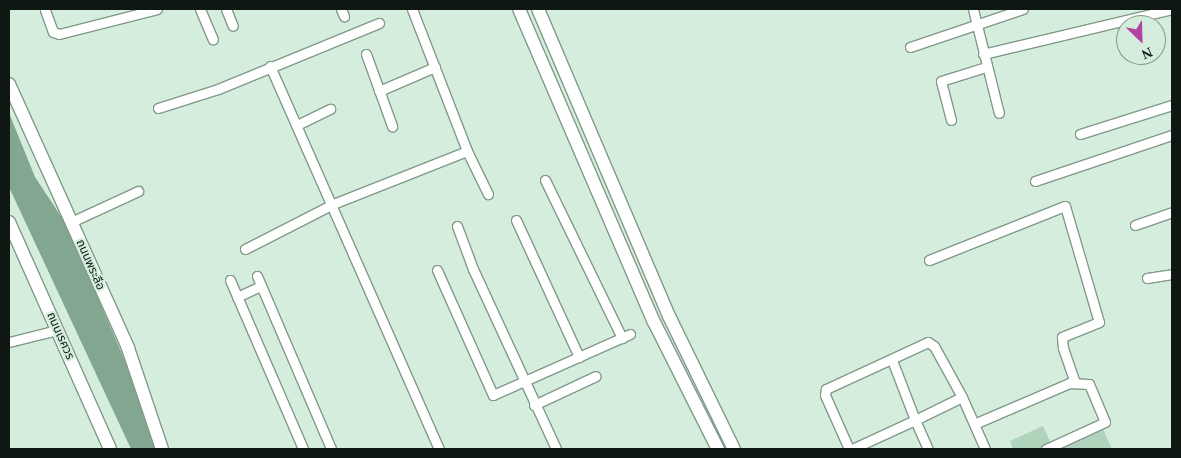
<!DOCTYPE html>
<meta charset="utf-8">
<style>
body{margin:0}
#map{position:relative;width:1181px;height:458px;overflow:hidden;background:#d4eddc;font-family:"Times New Roman","Noto Sans Thai",serif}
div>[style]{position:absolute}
.green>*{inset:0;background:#b0d3bc}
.water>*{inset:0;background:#82a68f}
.roads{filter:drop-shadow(1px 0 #829989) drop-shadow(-1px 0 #829989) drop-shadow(0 1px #829989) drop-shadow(0 -1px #829989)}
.street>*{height:9px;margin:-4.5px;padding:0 4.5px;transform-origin:4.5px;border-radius:4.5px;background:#fff}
.secondary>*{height:12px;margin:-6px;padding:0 6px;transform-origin:6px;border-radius:6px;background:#fff}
span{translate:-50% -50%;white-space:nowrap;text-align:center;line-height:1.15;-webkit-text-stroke:4.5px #d4eddc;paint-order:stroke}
.street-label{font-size:12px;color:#0f1712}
.frame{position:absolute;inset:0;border:10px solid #0f1712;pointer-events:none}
.north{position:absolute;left:1116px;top:15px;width:50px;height:50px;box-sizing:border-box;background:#d4eddc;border:1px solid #85978b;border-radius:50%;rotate:156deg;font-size:14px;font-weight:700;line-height:20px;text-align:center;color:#0f1712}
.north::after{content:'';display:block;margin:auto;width:18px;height:22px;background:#b244a2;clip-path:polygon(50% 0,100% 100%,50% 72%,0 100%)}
</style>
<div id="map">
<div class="green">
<i style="clip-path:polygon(1101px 425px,1112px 449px,1013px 449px,1010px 441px,1043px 426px,1052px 446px)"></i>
</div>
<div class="water">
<i style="clip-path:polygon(9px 113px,35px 177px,66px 224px,126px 363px,156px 449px,131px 449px,9px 187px)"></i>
</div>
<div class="roads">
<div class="street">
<i style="left:200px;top:9px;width:33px;rotate:67deg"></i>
<i style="left:226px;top:9px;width:18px;rotate:68deg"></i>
<i style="left:341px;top:9px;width:8px;rotate:67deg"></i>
<i style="left:412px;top:9px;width:152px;rotate:68.8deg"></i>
<i style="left:467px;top:151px;width:48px;rotate:64deg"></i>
<i style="left:973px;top:9px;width:107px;rotate:76deg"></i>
<i style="left:45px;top:10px;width:23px;rotate:70deg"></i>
<i style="left:53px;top:32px;width:6px;rotate:18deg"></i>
<i style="left:59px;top:34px;width:101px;rotate:-14.3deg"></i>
<i style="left:910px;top:47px;width:119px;rotate:-18.6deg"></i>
<i style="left:366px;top:54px;width:77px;rotate:70.1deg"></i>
<i style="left:983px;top:54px;width:194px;rotate:-13.4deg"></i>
<i style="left:270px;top:66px;width:419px;rotate:66.2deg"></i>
<i style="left:379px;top:91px;width:61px;rotate:-23.2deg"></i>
<i style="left:158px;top:108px;width:63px;rotate:-17.6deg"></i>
<i style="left:218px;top:89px;width:174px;rotate:-22.3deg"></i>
<i style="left:951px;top:120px;width:40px;rotate:-104.4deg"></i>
<i style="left:941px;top:81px;width:47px;rotate:-17.3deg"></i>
<i style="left:297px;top:125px;width:37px;rotate:-26deg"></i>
<i style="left:1080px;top:134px;width:96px;rotate:-17.5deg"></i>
<i style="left:545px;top:180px;width:176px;rotate:64deg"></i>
<i style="left:1035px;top:181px;width:145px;rotate:-18.6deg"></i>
<i style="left:516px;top:220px;width:151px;rotate:65.3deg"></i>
<i style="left:71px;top:222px;width:74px;rotate:-24.8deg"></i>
<i style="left:1135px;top:225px;width:39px;rotate:-19deg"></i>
<i style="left:457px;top:226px;width:46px;rotate:69.6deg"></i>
<i style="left:473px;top:269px;width:198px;rotate:65.2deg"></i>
<i style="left:245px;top:249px;width:99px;rotate:-27.1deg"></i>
<i style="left:333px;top:204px;width:144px;rotate:-21.6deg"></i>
<i style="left:929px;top:260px;width:146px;rotate:-21.7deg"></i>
<i style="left:1065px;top:206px;width:121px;rotate:73.7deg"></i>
<i style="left:1099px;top:322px;width:40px;rotate:158deg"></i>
<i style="left:1062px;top:337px;width:11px;rotate:85deg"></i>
<i style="left:1063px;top:348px;width:36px;rotate:71deg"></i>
<i style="left:437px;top:270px;width:137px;rotate:65.9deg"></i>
<i style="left:493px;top:395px;width:150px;rotate:-24deg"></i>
<i style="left:257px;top:276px;width:188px;rotate:66.8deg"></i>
<i style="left:1147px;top:278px;width:25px;rotate:-9deg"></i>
<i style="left:230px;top:280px;width:184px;rotate:66.6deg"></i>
<i style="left:237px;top:297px;width:26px;rotate:-25deg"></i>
<i style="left:9px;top:342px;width:49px;rotate:-14deg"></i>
<i style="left:892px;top:360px;width:64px;rotate:69deg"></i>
<i style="left:915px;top:420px;width:52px;rotate:-26.1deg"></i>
<i style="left:534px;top:405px;width:68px;rotate:-25.1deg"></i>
<i style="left:974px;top:424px;width:103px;rotate:-23.3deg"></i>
<i style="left:1069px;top:383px;width:20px;rotate:3deg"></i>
<i style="left:1089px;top:384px;width:41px;rotate:67.2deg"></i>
<i style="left:1105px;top:422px;width:65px;rotate:155.4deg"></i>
<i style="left:849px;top:449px;width:59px;rotate:-114deg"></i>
<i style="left:825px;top:395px;width:6px;rotate:-81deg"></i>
<i style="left:826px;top:389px;width:112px;rotate:-24.7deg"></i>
<i style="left:928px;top:342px;width:7px;rotate:34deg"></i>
<i style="left:934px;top:346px;width:58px;rotate:61.2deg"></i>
<i style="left:962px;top:397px;width:57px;rotate:66.1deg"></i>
<i style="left:852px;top:449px;width:69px;rotate:-24.7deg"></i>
<i style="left:915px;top:420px;width:32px;rotate:66deg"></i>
</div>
<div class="secondary">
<i style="left:519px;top:9px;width:341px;rotate:66.7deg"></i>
<i style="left:654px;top:322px;width:142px;rotate:63.3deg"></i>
<i style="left:538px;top:9px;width:334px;rotate:66.9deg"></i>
<i style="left:669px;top:316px;width:148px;rotate:64deg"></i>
<i style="left:9px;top:84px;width:290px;rotate:65.7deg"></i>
<i style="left:128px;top:348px;width:107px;rotate:71.4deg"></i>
<i style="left:9px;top:222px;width:248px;rotate:66deg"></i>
</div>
</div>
<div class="street-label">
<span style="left:90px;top:265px;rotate:66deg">ถนนพระลือ</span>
<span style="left:60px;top:336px;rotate:66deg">ถนนเรศวร</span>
</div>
<div class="frame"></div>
<div class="north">N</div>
</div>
